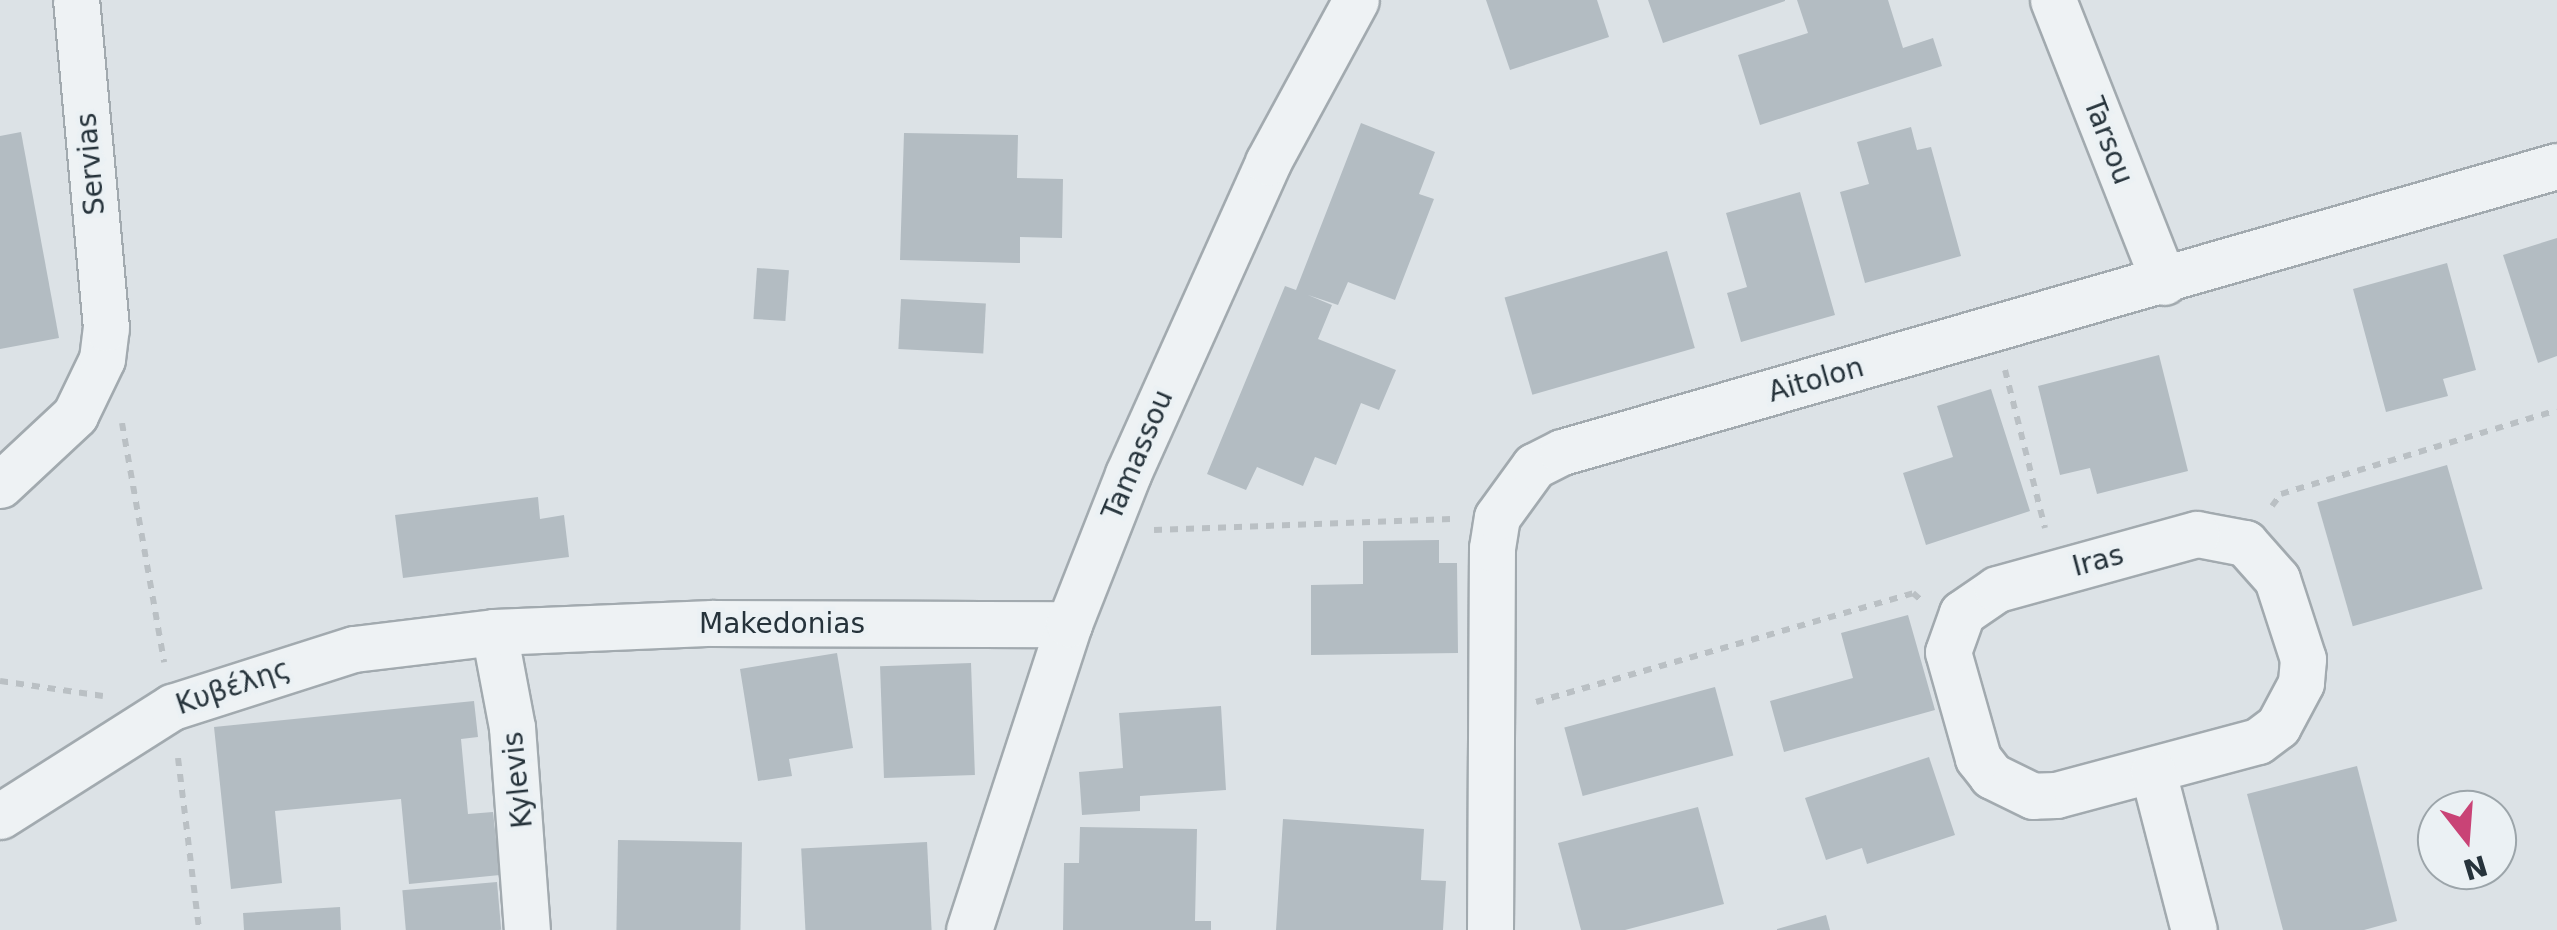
<!DOCTYPE html>
<meta charset="utf-8">
<style>
body{margin:0}
#map{position:relative;width:2557px;height:930px;overflow:hidden;background:#dce2e6;font-family:"DejaVu Sans",sans-serif}
div>[style]{position:absolute}
.building>*{inset:0;background:#b3bcc2;transform-origin:0 0}
.path>*{height:6px;margin-top:-3px;transform-origin:0;background:repeating-linear-gradient(90deg,#bac0c4 0 8px,transparent 0 16px)}
.roads{filter:drop-shadow(2px 0 #a2aaaf) drop-shadow(-2px 0 #a2aaaf) drop-shadow(0 2px #a2aaaf) drop-shadow(0 -2px #a2aaaf)}
.minor>*{height:45px;margin:-22.5px;padding:0 22.5px;transform-origin:22.5px;border-radius:22.5px;background:#eef2f4}
span{translate:-50% -50%;white-space:nowrap;text-align:center;line-height:1.15;-webkit-text-stroke:9px #ebf1f4;paint-order:stroke}
.street-label{font-size:28px;color:#26333b}
.north{position:absolute;left:2417px;top:790px;width:100px;height:100px;box-sizing:border-box;background:#ebf1f4;border:2px solid #9ca5aa;border-radius:50%;rotate:163deg;font-size:28px;font-weight:700;line-height:40px;text-align:center;color:#26333b}
.north::after{content:'';display:block;margin:auto;width:35px;height:45px;background:#c94376;clip-path:polygon(50% 0,100% 100%,50% 72%,0 100%)}
</style>
<div id="map">
<div class="building">
<i style="clip-path:polygon(1486px 0,1597px 0,1609px 37px,1510px 70px)"></i>
<i style="clip-path:polygon(1648px 0,1785px 0,1785px 1px,1663px 43px)"></i>
<i style="clip-path:polygon(1797px 0,1888px 0,1903px 48px,1933px 38px,1942px 66px,1760px 125px,1738px 55px,1808px 33px)"></i>
<i style="clip-path:polygon(1361px 123px,1435px 152px,1419px 194px,1434px 199px,1395px 300px,1348px 282px,1338px 305px,1308px 295px,1332px 305px,1318px 339px,1396px 370px,1379px 410px,1361px 403px,1336px 465px,1315px 457px,1303px 486px,1257px 467px,1246px 490px,1207px 474px,1285px 286px,1296px 290px)"></i>
<i style="clip-path:polygon(1911px 127px,1917px 150px,1931px 147px,1961px 256px,1865px 283px,1840px 192px,1869px 184px,1857px 142px)"></i>
<i style="clip-path:polygon(21px 132px,59px 338px,0 349px,0 136px)"></i>
<i style="clip-path:polygon(904px 133px,1018px 135px,1017px 178px,1063px 179px,1062px 238px,1020px 237px,1020px 263px,900px 260px)"></i>
<i style="clip-path:polygon(1800px 192px,1835px 315px,1741px 342px,1727px 293px,1747px 287px,1726px 213px)"></i>
<i style="clip-path:polygon(2557px 238px,2557px 356px,2538px 363px,2503px 255px)"></i>
<i style="left:1667px;top:251px;width:101px;height:169px;rotate:74deg"></i>
<i style="clip-path:polygon(2447px 263px,2476px 370px,2443px 379px,2448px 396px,2386px 412px,2353px 289px)"></i>
<i style="left:757px;top:268px;width:32px;height:51px;rotate:4deg"></i>
<i style="left:901px;top:299px;width:85px;height:50px;rotate:3deg"></i>
<i style="clip-path:polygon(2159px 355px,2188px 471px,2097px 494px,2090px 468px,2060px 475px,2038px 386px)"></i>
<i style="clip-path:polygon(1991px 389px,2030px 511px,1926px 545px,1903px 473px,1953px 457px,1937px 406px)"></i>
<i style="left:2447px;top:465px;width:129px;height:135px;rotate:74deg"></i>
<i style="clip-path:polygon(538px 497px,540px 519px,564px 515px,569px 557px,403px 578px,395px 515px)"></i>
<i style="clip-path:polygon(1439px 540px,1439px 563px,1457px 563px,1458px 653px,1311px 655px,1311px 585px,1363px 584px,1363px 541px)"></i>
<i style="clip-path:polygon(1908px 615px,1935px 710px,1784px 752px,1770px 701px,1853px 678px,1841px 633px)"></i>
<i style="clip-path:polygon(837px 653px,853px 748px,789px 759px,792px 776px,758px 781px,740px 669px)"></i>
<i style="left:971px;top:663px;width:112px;height:91px;rotate:88deg"></i>
<i style="left:1715px;top:687px;width:71px;height:156px;rotate:75deg"></i>
<i style="clip-path:polygon(474px 701px,478px 737px,461px 739px,468px 814px,493px 812px,500px 875px,409px 884px,401px 799px,275px 811px,282px 883px,231px 889px,214px 727px)"></i>
<i style="clip-path:polygon(1221px 706px,1226px 790px,1140px 796px,1140px 811px,1082px 815px,1079px 772px,1123px 768px,1119px 713px)"></i>
<i style="clip-path:polygon(1929px 757px,1955px 835px,1867px 864px,1862px 848px,1826px 860px,1805px 798px)"></i>
<i style="clip-path:polygon(2357px 766px,2397px 921px,2364px 930px,2283px 930px,2247px 794px)"></i>
<i style="clip-path:polygon(1698px 807px,1724px 904px,1625px 930px,1581px 930px,1558px 843px)"></i>
<i style="clip-path:polygon(1283px 819px,1424px 829px,1421px 880px,1446px 881px,1443px 930px,1276px 930px)"></i>
<i style="clip-path:polygon(1080px 827px,1197px 829px,1195px 921px,1211px 921px,1211px 930px,1063px 930px,1064px 863px,1079px 863px)"></i>
<i style="left:618px;top:840px;width:124px;height:90px;rotate:1deg"></i>
<i style="left:927px;top:842px;width:88px;height:126px;rotate:87deg"></i>
<i style="left:497px;top:882px;width:48px;height:95px;rotate:85deg"></i>
<i style="clip-path:polygon(340px 907px,341px 930px,244px 930px,243px 913px)"></i>
<i style="clip-path:polygon(1826px 915px,1830px 930px,1777px 930px,1777px 929px)"></i>
</div>
<div class="path">
<i style="left:2005px;top:370px;width:163px;rotate:75.8deg"></i>
<i style="left:122px;top:423px;width:243px;rotate:80deg"></i>
<i style="left:2272px;top:506px;width:15px;rotate:-53deg"></i>
<i style="left:2281px;top:494px;width:288px;rotate:-16.9deg"></i>
<i style="left:1154px;top:530px;width:297px;rotate:-2.1deg"></i>
<i style="left:0;top:681px;width:104px;rotate:8.3deg"></i>
<i style="left:1536px;top:702px;width:392px;rotate:-16.1deg"></i>
<i style="left:1913px;top:593px;width:9px;rotate:41deg"></i>
<i style="left:178px;top:758px;width:173px;rotate:83deg"></i>
</div>
<div class="roads">
<div class="minor">
<i style="left:2053px;top:0;width:303px;rotate:68.5deg"></i>
<i style="left:0;top:485px;width:103px;rotate:-43deg"></i>
<i style="left:75px;top:415px;width:62px;rotate:-64.3deg"></i>
<i style="left:102px;top:359px;width:31px;rotate:-83deg"></i>
<i style="left:106px;top:328px;width:329px;rotate:-95.2deg"></i>
<i style="left:2197px;top:534px;width:49px;rotate:10.6deg"></i>
<i style="left:2245px;top:543px;width:48px;rotate:48.4deg"></i>
<i style="left:2277px;top:579px;width:84px;rotate:72deg"></i>
<i style="left:2303px;top:659px;width:24px;rotate:95deg"></i>
<i style="left:2301px;top:683px;width:49px;rotate:118.1deg"></i>
<i style="left:2278px;top:726px;width:25px;rotate:143deg"></i>
<i style="left:2258px;top:741px;width:209px;rotate:165deg"></i>
<i style="left:2056px;top:795px;width:23px;rotate:178deg"></i>
<i style="left:2033px;top:796px;width:46px;rotate:-154deg"></i>
<i style="left:1992px;top:776px;width:23px;rotate:-128deg"></i>
<i style="left:1978px;top:758px;width:110px;rotate:-105.8deg"></i>
<i style="left:1948px;top:652px;width:41px;rotate:-70.3deg"></i>
<i style="left:1962px;top:613px;width:42px;rotate:-34.4deg"></i>
<i style="left:1997px;top:589px;width:207px;rotate:-15.4deg"></i>
<i style="left:494px;top:632px;width:97px;rotate:79.3deg"></i>
<i style="left:512px;top:727px;width:204px;rotate:85.8deg"></i>
<i style="left:2153px;top:772px;width:163px;rotate:75.5deg"></i>
<i style="left:0;top:816px;width:204px;rotate:-32.4deg"></i>
<i style="left:172px;top:707px;width:191px;rotate:-17.7deg"></i>
<i style="left:354px;top:649px;width:141px;rotate:-6.9deg"></i>
<i style="left:494px;top:632px;width:218px;rotate:-2.4deg"></i>
<i style="left:712px;top:623px;width:357px;rotate:0.2deg"></i>
<i style="left:969px;top:930px;width:322px;rotate:-71.9deg"></i>
<i style="left:1069px;top:624px;width:161px;rotate:-68.5deg"></i>
<i style="left:1128px;top:474px;width:342px;rotate:-65.8deg"></i>
<i style="left:1268px;top:162px;width:184px;rotate:-61.5deg"></i>
<i style="left:1490px;top:930px;width:382px;rotate:-89.7deg"></i>
<i style="left:1492px;top:548px;width:31px;rotate:-81deg"></i>
<i style="left:1497px;top:517px;width:63px;rotate:-54deg"></i>
<i style="left:1534px;top:466px;width:31px;rotate:-27deg"></i>
<i style="left:1562px;top:452px;width:1035px;rotate:-16.04deg"></i>
</div>
</div>
<div class="street-label">
<span style="left:2108px;top:141px;rotate:69deg">Tarsou</span>
<span style="left:91px;top:164px;rotate:-95deg">Servias</span>
<span style="left:1816px;top:380px;rotate:-16deg">Aitolon</span>
<span style="left:1138px;top:455px;rotate:-67deg">Tamassou</span>
<span style="left:2098px;top:561px;rotate:-15deg">Iras</span>
<span style="left:782px;top:624px">Makedonias</span>
<span style="left:233px;top:687px;rotate:-19deg">Κυβέλης</span>
<span style="left:518px;top:780px;rotate:-96deg">Kylevis</span>
</div>
<div class="north">N</div>
</div>
